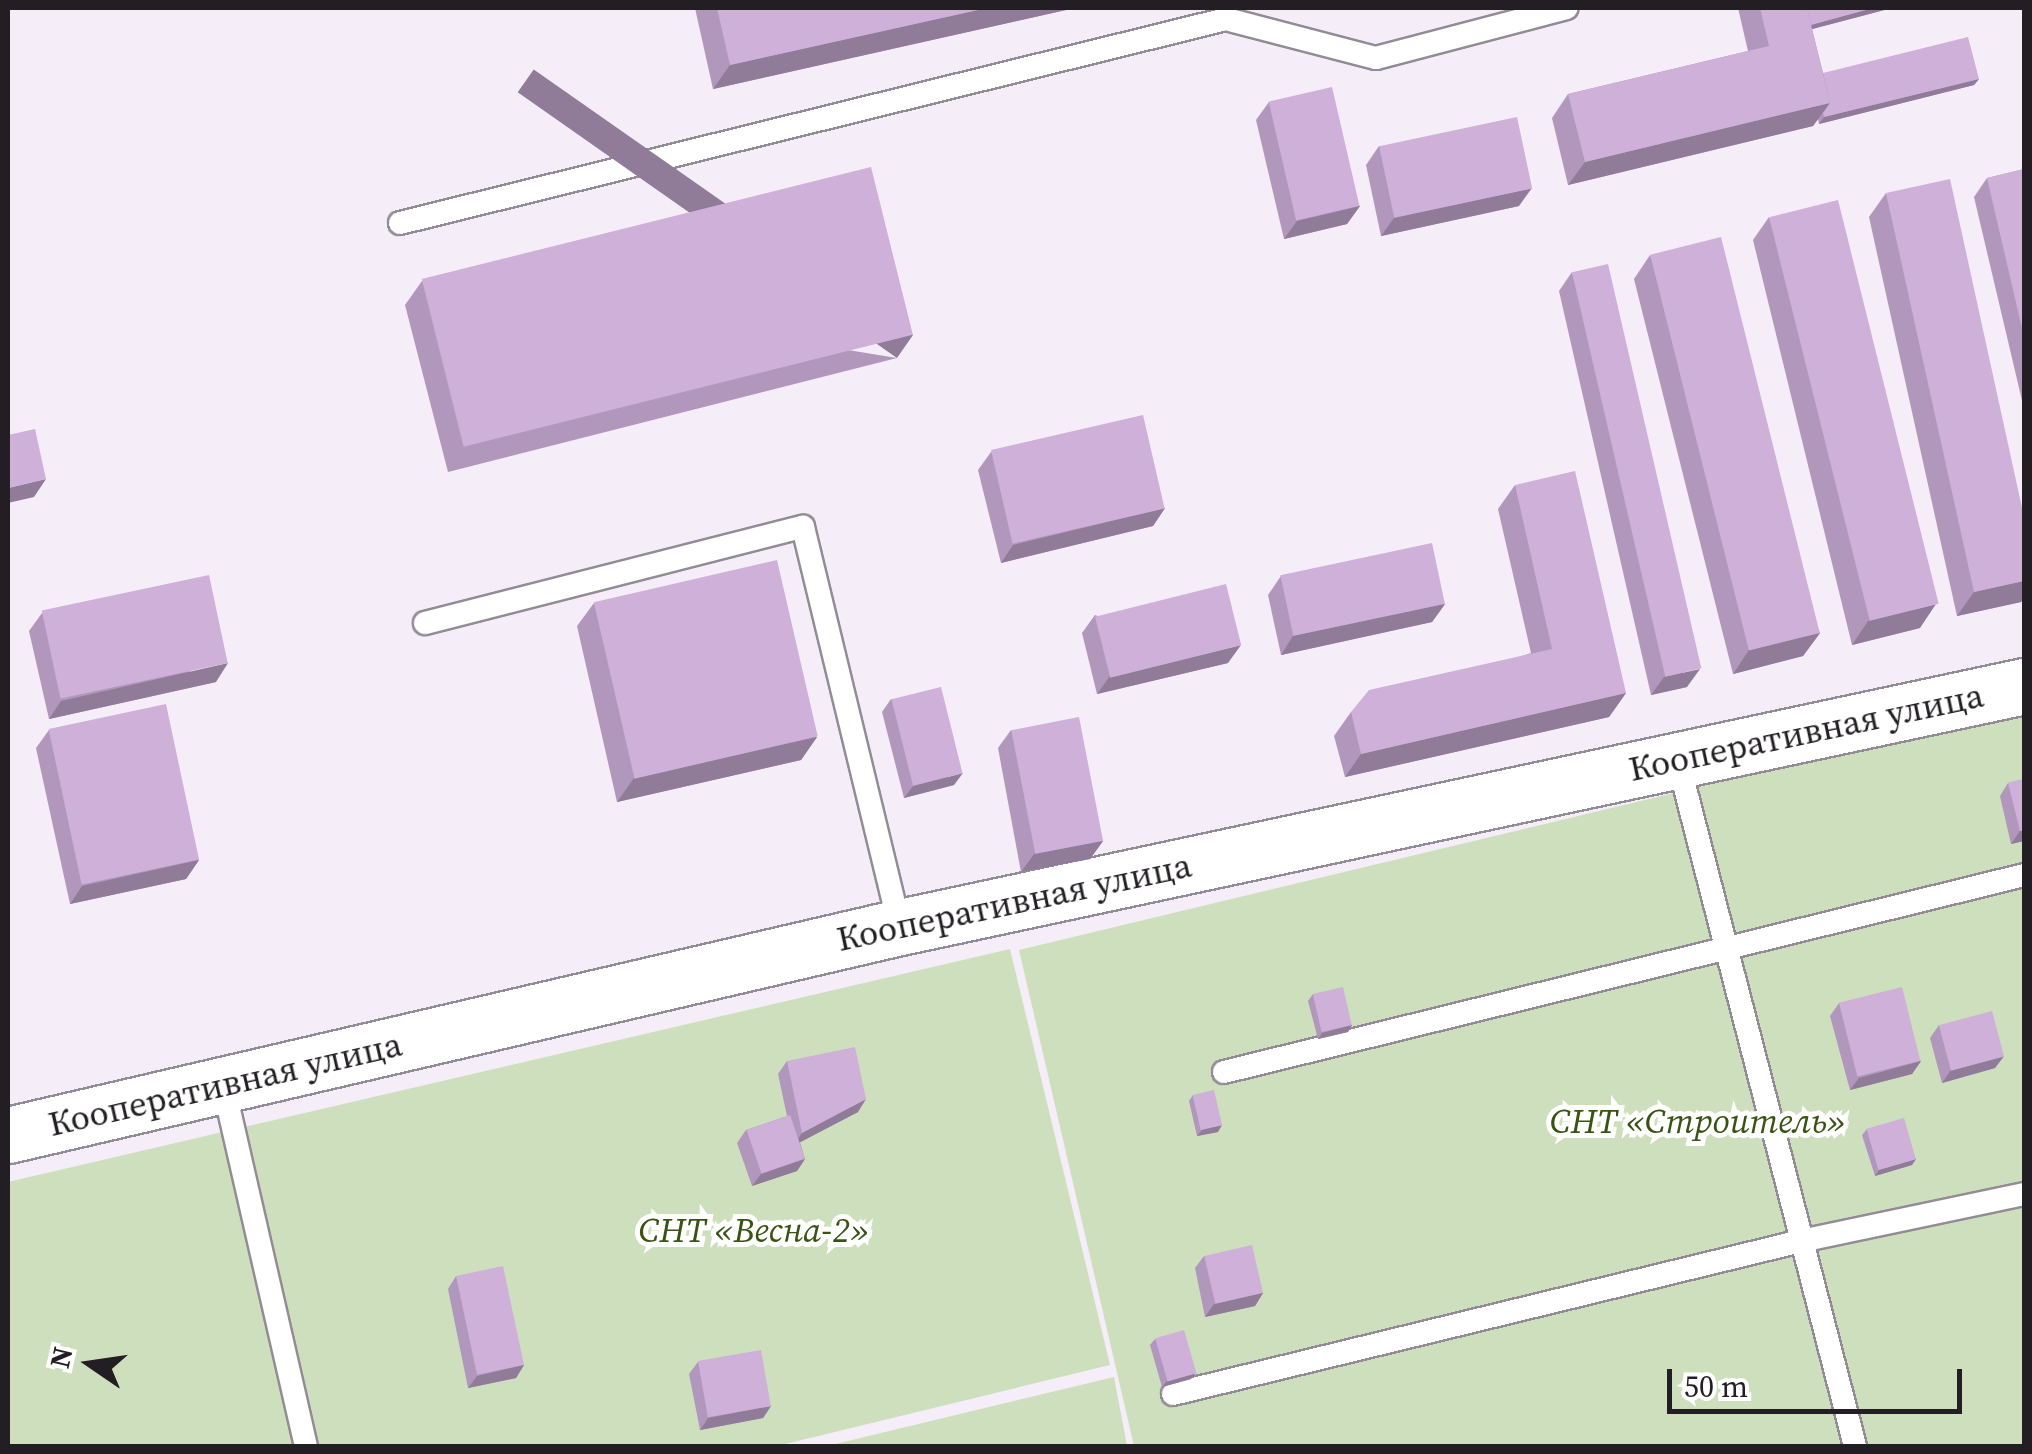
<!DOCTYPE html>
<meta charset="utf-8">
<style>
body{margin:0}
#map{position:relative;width:2032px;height:1454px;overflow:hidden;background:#f5edf8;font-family:"Source Serif 4",serif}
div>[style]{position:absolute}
.green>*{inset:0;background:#cedfbd}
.roads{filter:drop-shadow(2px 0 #938b95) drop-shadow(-2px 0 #938b95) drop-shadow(0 2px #938b95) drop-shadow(0 -2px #938b95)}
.lane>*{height:22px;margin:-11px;padding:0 11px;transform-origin:11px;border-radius:11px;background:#fff}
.secondary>*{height:55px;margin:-27.5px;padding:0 27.5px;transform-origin:27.5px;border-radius:27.5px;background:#fff}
.wall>*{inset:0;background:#b197bb}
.shaded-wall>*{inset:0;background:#907b98;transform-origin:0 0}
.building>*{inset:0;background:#ceb0d9;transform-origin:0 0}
span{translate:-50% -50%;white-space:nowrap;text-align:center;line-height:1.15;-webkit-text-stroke:10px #fff;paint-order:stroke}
.street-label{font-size:35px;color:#221e23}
.park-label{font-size:35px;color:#395312;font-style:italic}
.frame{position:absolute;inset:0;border:10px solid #221e23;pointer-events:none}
.north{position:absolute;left:40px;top:1314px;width:100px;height:100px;-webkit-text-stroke:8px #fff;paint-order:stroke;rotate:283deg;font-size:28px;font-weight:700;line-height:40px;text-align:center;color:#221e23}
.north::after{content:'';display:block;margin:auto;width:35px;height:45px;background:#221e23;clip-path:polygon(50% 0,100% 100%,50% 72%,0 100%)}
.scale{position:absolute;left:1667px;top:1369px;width:295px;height:45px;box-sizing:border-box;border:5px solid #221e23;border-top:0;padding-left:12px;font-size:30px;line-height:35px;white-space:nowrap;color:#221e23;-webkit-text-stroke:8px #fff;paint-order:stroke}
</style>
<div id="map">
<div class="green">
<i style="clip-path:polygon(2024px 709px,2024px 1446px,1134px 1446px,1019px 950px)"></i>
<i style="clip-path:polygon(1010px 949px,1110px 1365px,777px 1446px,8px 1446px,8px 1182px)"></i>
<i style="clip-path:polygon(1114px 1377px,1127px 1446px,827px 1446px)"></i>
</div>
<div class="roads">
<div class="lane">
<i style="left:400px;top:223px;width:851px;rotate:-13.87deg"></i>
<i style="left:1226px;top:19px;width:155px;rotate:14.6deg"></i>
<i style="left:1376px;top:58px;width:197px;rotate:-14.7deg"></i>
<i style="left:425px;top:623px;width:390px;rotate:-14.3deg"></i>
<i style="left:803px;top:527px;width:412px;rotate:76.4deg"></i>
<i style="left:1678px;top:761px;width:707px;rotate:75.51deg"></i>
<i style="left:1224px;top:1072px;width:824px;rotate:-13.83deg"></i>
<i style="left:223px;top:1084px;width:371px;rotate:77.1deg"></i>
<i style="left:1173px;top:1394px;width:646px;rotate:-13.69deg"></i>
<i style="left:1801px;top:1241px;width:228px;rotate:-11.9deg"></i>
</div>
<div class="secondary">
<i style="left:8px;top:1135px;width:916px;rotate:-13.13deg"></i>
<i style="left:900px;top:927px;width:1150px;rotate:-12.1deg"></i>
</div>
</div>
<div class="wall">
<i style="clip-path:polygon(695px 8px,1075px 8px,713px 89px)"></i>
<i style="clip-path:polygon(1738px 8px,1892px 8px,1812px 29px,1823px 73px,1979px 79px,1974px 85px,1819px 124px,1818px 119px,1813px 126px,1568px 185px,1552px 118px,1568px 94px,1748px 51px)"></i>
<i style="clip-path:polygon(1269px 102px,1360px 206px,1347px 224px,1284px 239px,1256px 120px)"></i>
<i style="clip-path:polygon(1379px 146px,1519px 206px,1381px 236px,1366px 165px)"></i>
<i style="clip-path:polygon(2024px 169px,2024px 409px,1974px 197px,1987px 178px)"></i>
<i style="clip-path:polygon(1886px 193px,2024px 517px,2024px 597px,2021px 602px,1957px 616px,1869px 217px)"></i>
<i style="clip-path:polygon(1769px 217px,1920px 628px,1852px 645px,1753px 240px)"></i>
<i style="clip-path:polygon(1650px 255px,1820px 633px,1803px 656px,1733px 674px,1634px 279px)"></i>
<i style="clip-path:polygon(1572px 272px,1687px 687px,1651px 695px,1559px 291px)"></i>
<i style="clip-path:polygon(422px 281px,897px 358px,448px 472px,405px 305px)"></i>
<i style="clip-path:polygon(991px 452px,1165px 508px,1153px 526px,1001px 563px,978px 470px)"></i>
<i style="clip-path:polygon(1515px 485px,1626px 693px,1609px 717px,1345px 777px,1334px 736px,1351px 712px,1531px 653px,1498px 509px)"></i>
<i style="clip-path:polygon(1281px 576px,1445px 604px,1432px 622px,1281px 655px,1268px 595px)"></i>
<i style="clip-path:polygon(594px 603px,817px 737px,801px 760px,617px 802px,577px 626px)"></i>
<i style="clip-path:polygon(42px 613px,216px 682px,49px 719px,29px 631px)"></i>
<i style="clip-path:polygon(1095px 615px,1228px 663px,1097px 694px,1082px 633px)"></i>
<i style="clip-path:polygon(891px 699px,954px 785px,904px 798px,882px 712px)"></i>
<i style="clip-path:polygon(49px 730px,199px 860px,186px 879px,70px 904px,36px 748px)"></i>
<i style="clip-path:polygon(1011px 730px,1103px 841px,1090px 859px,1021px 872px,998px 748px)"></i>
<i style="clip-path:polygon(2024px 779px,2024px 841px,2011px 844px,2000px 796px,2008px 783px)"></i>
<i style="clip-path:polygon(1313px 994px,1352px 1025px,1348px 1032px,1318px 1039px,1308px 1001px)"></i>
<i style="clip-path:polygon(1839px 1003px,1921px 1061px,1912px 1074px,1850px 1090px,1830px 1016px)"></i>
<i style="clip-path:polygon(1939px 1025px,2004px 1056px,1995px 1068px,1942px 1083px,1930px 1038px)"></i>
<i style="clip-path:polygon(787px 1061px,858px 1112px,800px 1142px,805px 1159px,797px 1171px,752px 1186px,737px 1143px,746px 1130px,787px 1116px,778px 1074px)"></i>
<i style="clip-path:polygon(1193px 1095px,1218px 1132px,1197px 1136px,1189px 1101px)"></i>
<i style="clip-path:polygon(1867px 1129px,1916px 1159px,1912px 1165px,1875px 1176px,1862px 1135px)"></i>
<i style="clip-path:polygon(1204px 1256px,1263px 1293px,1255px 1306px,1205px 1317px,1195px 1268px)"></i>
<i style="clip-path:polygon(456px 1276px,524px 1365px,516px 1378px,468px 1388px,448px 1289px)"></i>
<i style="clip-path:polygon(1155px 1339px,1191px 1379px,1162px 1387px,1150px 1345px)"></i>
<i style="clip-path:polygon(698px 1362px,771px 1406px,763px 1418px,700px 1430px,689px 1374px)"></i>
</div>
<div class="shaded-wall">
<i style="clip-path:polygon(987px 8px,1075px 8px,713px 89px,730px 65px)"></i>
<i style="clip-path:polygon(1873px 8px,1892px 8px,1801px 32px,1805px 26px)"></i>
<i style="clip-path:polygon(1979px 79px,1974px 85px,1819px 124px,1824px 117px)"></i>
<i style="clip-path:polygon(1830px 103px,1813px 126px,1568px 185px,1585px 162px)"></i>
<i style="clip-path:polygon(1532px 188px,1519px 206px,1381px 236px,1394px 218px)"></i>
<i style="clip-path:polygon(1360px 206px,1347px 224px,1284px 239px,1297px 221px)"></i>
<i style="left:913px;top:335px;width:28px;height:463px;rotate:125deg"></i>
<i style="clip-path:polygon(46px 479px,34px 497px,8px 503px,8px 488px)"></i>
<i style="clip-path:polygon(1165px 508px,1153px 526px,1001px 563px,1013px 545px)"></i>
<i style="clip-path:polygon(2024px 581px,2024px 597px,2021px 602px,1957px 616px,1974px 592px)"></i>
<i style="clip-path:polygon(1445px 604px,1432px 622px,1281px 655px,1293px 636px)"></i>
<i style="clip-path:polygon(1936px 604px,1920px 628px,1852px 645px,1868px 621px)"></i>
<i style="clip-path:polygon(1820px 633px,1803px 656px,1733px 674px,1749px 650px)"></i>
<i style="clip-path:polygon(1241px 645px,1228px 663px,1097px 694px,1110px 676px)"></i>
<i style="clip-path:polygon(228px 663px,216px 682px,49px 719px,61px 701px)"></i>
<i style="clip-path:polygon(1700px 669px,1687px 687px,1651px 695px,1664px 677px)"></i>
<i style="clip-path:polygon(1626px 693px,1609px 717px,1345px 777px,1361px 754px)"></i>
<i style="clip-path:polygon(817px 737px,801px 760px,617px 802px,634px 778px)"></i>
<i style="clip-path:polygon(963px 773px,954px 785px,904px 798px,913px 786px)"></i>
<i style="clip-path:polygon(2024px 830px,2024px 841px,2011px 844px,2020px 831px)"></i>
<i style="clip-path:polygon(1103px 841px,1090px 859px,1021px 872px,1034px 854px)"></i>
<i style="clip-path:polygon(199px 860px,186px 879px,70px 904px,82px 886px)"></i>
<i style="clip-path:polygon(1352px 1025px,1348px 1032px,1318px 1039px,1322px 1033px)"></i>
<i style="clip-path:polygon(2004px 1056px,1995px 1068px,1942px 1083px,1951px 1070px)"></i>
<i style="clip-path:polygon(1921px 1061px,1912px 1074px,1850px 1090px,1859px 1078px)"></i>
<i style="clip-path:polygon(866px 1099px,858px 1112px,793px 1146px,802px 1133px)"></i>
<i style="clip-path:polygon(1222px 1125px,1218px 1132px,1197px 1136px,1202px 1130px)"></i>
<i style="clip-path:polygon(805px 1159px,797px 1171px,752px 1186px,761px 1174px)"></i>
<i style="clip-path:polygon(1916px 1159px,1912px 1165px,1875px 1176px,1879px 1170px)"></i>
<i style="clip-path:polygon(1263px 1293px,1255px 1306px,1205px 1317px,1214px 1304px)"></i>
<i style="clip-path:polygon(524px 1365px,516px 1378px,468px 1388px,477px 1376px)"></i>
<i style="clip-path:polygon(1196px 1373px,1191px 1379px,1162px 1387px,1167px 1381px)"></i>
<i style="clip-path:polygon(771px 1406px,763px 1418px,700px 1430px,708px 1418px)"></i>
</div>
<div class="building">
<i style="clip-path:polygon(717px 8px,987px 8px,730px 65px)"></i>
<i style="clip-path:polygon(1760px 8px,1807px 8px,1830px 103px,1585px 162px,1568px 94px,1769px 46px)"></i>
<i style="clip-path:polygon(1807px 8px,1873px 8px,1811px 25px)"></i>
<i style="clip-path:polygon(1968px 37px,1979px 79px,1824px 117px,1823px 113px,1830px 103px,1823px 73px)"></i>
<i style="left:1332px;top:87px;width:122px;height:65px;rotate:77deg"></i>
<i style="left:1517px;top:117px;width:73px;height:141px;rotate:78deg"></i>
<i style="left:871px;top:167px;width:173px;height:463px;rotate:76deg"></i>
<i style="clip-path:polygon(2024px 169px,2024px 337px,1987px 178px)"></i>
<i style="clip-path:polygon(1950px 179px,2024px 517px,2024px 581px,1974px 592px,1886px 193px)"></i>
<i style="left:1838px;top:200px;width:416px;height:71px;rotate:76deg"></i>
<i style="left:1721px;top:237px;width:408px;height:73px;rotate:76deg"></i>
<i style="left:1608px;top:264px;width:415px;height:37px;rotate:77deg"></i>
<i style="left:1143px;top:415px;width:96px;height:156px;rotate:77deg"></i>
<i style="clip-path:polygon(35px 429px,46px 479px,8px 488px,8px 435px)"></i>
<i style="clip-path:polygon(1575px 471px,1626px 693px,1361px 754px,1351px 712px,1369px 690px,1552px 649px,1515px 485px)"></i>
<i style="left:1432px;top:543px;width:62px;height:155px;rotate:78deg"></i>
<i style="left:777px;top:560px;width:181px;height:188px;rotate:77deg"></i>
<i style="left:209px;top:575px;width:90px;height:171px;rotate:78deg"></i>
<i style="left:1226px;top:584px;width:63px;height:135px;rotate:76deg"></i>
<i style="left:941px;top:687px;width:89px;height:51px;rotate:76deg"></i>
<i style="left:166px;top:704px;width:159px;height:120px;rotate:78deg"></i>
<i style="left:1079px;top:717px;width:126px;height:69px;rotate:79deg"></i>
<i style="clip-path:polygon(2024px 779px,2024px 830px,2020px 831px,2008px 783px)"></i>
<i style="left:1343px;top:987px;width:39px;height:31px;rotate:77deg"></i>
<i style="left:1902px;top:987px;width:76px;height:65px;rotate:76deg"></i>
<i style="left:1992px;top:1011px;width:47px;height:55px;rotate:75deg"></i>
<i style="clip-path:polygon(855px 1047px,866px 1099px,802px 1133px,787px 1061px)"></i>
<i style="left:1214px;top:1090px;width:36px;height:22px;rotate:77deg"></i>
<i style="left:790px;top:1115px;width:46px;height:46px;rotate:71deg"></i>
<i style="left:1904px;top:1118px;width:43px;height:39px;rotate:74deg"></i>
<i style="left:1252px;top:1245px;width:49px;height:49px;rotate:77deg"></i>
<i style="left:503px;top:1266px;width:101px;height:48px;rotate:78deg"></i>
<i style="left:1184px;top:1330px;width:45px;height:30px;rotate:74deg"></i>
<i style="left:761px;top:1350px;width:57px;height:64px;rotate:80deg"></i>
</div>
<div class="street-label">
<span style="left:1806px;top:732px;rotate:-12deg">Кооперативная улица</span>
<span style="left:1014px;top:902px;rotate:-12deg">Кооперативная улица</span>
<span style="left:225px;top:1084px;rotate:-13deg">Кооперативная улица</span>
</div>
<div class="park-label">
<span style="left:1698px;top:1121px">СНТ «Строитель»</span>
<span style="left:754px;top:1230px">СНТ «Весна-2»</span>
</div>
<div class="frame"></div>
<div class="north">N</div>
<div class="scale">50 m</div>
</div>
